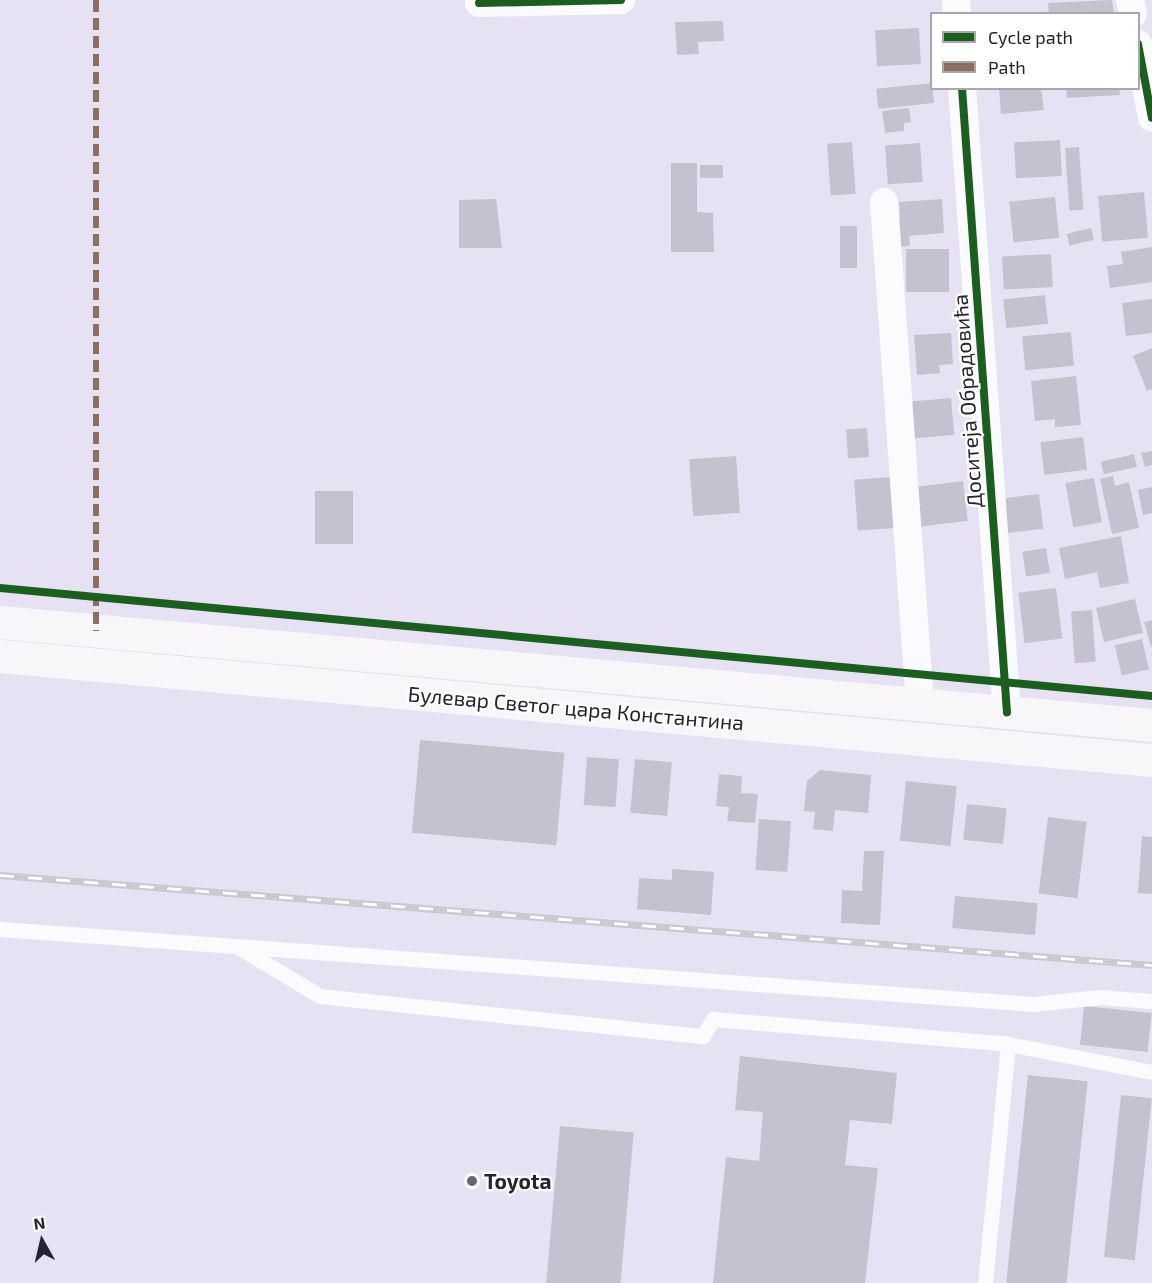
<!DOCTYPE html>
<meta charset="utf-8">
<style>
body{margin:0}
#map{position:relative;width:1152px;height:1283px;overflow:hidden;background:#e6e2f4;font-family:"Exo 2",sans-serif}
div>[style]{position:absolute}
.building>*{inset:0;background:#c5c2d0;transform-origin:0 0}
.lane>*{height:15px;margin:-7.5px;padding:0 7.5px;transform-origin:7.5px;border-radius:7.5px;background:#fbfbfd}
.street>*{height:28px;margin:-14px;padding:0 14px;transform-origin:14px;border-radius:14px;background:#fbfbfd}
.secondary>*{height:33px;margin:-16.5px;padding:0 16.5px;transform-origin:16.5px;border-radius:16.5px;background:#f9f6f9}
.rail>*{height:7px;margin-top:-3.5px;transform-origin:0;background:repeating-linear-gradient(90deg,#fff 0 14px,#c9c8cd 0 28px);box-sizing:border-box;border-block:2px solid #c9c8cd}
.quiet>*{height:6px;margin-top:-3px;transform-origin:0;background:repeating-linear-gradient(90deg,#8d6e63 0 12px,transparent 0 18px)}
.cycleway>*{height:8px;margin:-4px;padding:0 4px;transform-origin:4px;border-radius:4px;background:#1b5e20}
.dots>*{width:16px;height:16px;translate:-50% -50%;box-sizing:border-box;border:3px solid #fff;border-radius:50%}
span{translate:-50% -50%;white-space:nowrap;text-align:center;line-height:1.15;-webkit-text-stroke:4.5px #fff;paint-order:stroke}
.street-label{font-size:21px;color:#262430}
.poi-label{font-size:21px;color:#262430;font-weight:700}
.left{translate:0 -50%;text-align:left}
.legend{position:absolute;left:930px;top:12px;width:210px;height:78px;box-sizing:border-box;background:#fff;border:2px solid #a8a7ac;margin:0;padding:8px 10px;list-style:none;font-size:18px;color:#262430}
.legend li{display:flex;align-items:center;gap:12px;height:30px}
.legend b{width:30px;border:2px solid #a8a7ac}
.north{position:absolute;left:12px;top:1211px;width:60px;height:60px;-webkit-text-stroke:4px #fff;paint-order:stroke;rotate:352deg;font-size:16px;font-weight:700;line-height:24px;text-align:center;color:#262430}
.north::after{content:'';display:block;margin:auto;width:21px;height:27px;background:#262430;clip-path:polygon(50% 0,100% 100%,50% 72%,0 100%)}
</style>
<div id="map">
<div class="building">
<i style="clip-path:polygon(1112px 0,1114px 14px,1049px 14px,1048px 3px)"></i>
<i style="clip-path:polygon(723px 21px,724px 41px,698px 42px,699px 54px,677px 55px,675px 22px)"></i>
<i style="left:919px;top:28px;width:36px;height:44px;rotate:87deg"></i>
<i style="left:932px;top:83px;width:20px;height:56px;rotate:84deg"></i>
<i style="clip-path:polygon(999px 88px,1041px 88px,1044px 110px,1001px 114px)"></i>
<i style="clip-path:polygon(1066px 88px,1119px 88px,1120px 95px,1067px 98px)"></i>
<i style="clip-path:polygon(909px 108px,911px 122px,904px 123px,904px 131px,885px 133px,882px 111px)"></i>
<i style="left:1060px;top:140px;width:36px;height:46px;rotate:87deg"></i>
<i style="left:852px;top:142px;width:52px;height:25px;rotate:86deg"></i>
<i style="left:920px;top:143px;width:39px;height:35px;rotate:86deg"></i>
<i style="left:1079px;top:147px;width:63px;height:14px;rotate:86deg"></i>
<i style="clip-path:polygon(671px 163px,697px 163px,697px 212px,713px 213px,714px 252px,671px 252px)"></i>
<i style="left:700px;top:165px;width:23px;height:13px"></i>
<i style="left:1144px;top:192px;width:46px;height:46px;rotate:85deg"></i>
<i style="left:1055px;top:197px;width:41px;height:46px;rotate:84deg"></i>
<i style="clip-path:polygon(496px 199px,502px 248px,459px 248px,459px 200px)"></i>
<i style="clip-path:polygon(942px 199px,944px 233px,909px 236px,910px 246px,894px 247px,892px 219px,900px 218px,899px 202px)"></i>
<i style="left:840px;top:226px;width:17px;height:42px"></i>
<i style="left:1091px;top:228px;width:12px;height:25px;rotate:76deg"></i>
<i style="clip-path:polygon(1152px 247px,1152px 282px,1110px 288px,1107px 266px,1123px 264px,1121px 252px)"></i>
<i style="left:949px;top:249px;width:43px;height:43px;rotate:90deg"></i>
<i style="left:1051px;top:254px;width:33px;height:49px;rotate:87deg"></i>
<i style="left:1045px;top:295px;width:29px;height:42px;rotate:84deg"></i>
<i style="clip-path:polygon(1152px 299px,1152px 333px,1126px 336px,1122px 303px)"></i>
<i style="left:1071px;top:332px;width:34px;height:49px;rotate:85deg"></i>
<i style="clip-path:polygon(951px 333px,953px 364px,939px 365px,940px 373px,917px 375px,914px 335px)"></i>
<i style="clip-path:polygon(1152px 348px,1152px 389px,1147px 391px,1133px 356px)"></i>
<i style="clip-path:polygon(1076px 376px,1081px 425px,1055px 427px,1055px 419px,1035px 421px,1031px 381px)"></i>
<i style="left:951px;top:398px;width:37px;height:44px;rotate:85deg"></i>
<i style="left:867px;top:428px;width:29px;height:21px;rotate:86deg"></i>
<i style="left:1083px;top:437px;width:33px;height:43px;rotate:83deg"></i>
<i style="clip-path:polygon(1152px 451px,1152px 465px,1145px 467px,1141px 453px)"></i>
<i style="left:1134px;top:454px;width:13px;height:34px;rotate:77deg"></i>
<i style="left:736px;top:456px;width:57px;height:47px;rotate:86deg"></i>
<i style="clip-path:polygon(1113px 476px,1115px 486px,1129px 482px,1139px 528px,1112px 534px,1100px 479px)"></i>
<i style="left:892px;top:477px;width:51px;height:38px;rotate:86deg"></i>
<i style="left:1094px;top:478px;width:45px;height:29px;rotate:80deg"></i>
<i style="left:963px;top:481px;width:40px;height:49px;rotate:83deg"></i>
<i style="clip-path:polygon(1152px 487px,1152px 513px,1143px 515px,1138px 490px)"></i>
<i style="left:315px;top:491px;width:38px;height:53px"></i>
<i style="left:1039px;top:494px;width:35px;height:39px;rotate:83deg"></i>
<i style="clip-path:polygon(1121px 536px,1129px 583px,1100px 588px,1097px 572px,1065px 579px,1059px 548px)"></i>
<i style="left:1046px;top:548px;width:25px;height:24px;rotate:81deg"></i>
<i style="left:1056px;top:588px;width:51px;height:38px;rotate:83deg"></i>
<i style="left:1135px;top:599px;width:35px;height:40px;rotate:77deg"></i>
<i style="left:1092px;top:610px;width:52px;height:21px;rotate:86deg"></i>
<i style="clip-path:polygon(1152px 620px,1152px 647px,1151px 647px,1144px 622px)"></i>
<i style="left:1142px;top:639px;width:31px;height:28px;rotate:77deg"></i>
<i style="left:420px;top:740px;width:145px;height:93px;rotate:5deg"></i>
<i style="left:587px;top:757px;width:32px;height:48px;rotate:4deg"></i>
<i style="left:635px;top:759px;width:37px;height:54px;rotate:5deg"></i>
<i style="clip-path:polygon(820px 770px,871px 775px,868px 813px,835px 810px,833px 831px,813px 829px,815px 812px,804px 811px,807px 781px)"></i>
<i style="clip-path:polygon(719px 774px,742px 776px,741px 793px,758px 794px,755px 823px,727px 821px,729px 807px,716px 806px)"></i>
<i style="left:906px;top:781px;width:51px;height:60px;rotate:6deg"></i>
<i style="left:967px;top:804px;width:40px;height:36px;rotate:6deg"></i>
<i style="left:1048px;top:817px;width:39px;height:77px;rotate:7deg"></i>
<i style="left:759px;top:819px;width:32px;height:51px;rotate:4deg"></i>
<i style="clip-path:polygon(1142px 836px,1152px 837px,1152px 894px,1138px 893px)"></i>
<i style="clip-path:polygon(864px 851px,884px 851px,880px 925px,841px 923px,842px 890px,862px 891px)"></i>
<i style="clip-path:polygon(672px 869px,714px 872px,711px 915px,637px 909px,639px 878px,672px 880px)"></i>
<i style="left:955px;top:896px;width:83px;height:32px;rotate:5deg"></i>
<i style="left:1084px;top:1006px;width:68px;height:39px;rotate:6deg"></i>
<i style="clip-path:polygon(740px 1056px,897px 1073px,892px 1124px,850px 1120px,845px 1165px,878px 1168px,865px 1283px,713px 1283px,726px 1157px,759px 1161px,763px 1112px,735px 1110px)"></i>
<i style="left:1028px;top:1075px;width:60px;height:209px;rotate:6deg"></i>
<i style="left:1121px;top:1095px;width:31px;height:163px;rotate:6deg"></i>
<i style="left:560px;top:1126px;width:74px;height:158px;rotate:5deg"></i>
</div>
<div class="lane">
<i style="left:0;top:929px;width:1036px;rotate:4.15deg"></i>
<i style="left:1033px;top:1004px;width:67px;rotate:-6deg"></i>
<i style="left:1100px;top:997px;width:52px;rotate:4.4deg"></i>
<i style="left:238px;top:947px;width:96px;rotate:30.9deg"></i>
<i style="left:320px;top:996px;width:385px;rotate:6deg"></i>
<i style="left:703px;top:1036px;width:20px;rotate:-60deg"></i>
<i style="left:713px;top:1019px;width:296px;rotate:4.8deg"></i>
<i style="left:1008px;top:1044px;width:147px;rotate:11deg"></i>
<i style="left:985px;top:1283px;width:240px;rotate:-84.5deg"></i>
</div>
<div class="street">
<i style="left:956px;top:0;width:14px;rotate:86deg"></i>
<i style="left:1130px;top:0;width:14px;rotate:78deg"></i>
<i style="left:479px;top:3px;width:142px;rotate:-1.2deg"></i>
<i style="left:1138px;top:44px;width:75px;rotate:79.3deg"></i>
<i style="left:962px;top:88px;width:626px;rotate:85.88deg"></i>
<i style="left:884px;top:202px;width:503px;rotate:85.9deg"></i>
</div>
<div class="secondary">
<i style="left:0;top:622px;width:1157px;rotate:5.11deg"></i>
<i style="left:0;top:656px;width:1157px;rotate:5.16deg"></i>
</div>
<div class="rail">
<i style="left:0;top:875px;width:1156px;rotate:4.47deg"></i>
</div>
<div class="quiet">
<i style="left:96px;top:0;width:631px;rotate:90deg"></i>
</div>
<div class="cycleway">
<i style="left:479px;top:3px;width:142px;rotate:-1.2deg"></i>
<i style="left:1138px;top:44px;width:75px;rotate:79.3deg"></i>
<i style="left:962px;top:88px;width:626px;rotate:85.88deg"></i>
<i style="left:0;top:588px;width:1157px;rotate:5.36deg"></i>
</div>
<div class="dots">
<i style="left:472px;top:1181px;background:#696675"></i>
</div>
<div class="street-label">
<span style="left:967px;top:401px;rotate:-94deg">Доситеја Обрадовића</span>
<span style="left:576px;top:708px;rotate:5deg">Булевар Светог цара Константина</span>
</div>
<div class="poi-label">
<span class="left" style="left:484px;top:1181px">Toyota</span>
</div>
<ul class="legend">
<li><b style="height:8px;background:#1b5e20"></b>Cycle path</li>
<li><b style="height:8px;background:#8d6e63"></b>Path</li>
</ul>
<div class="north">N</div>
</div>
